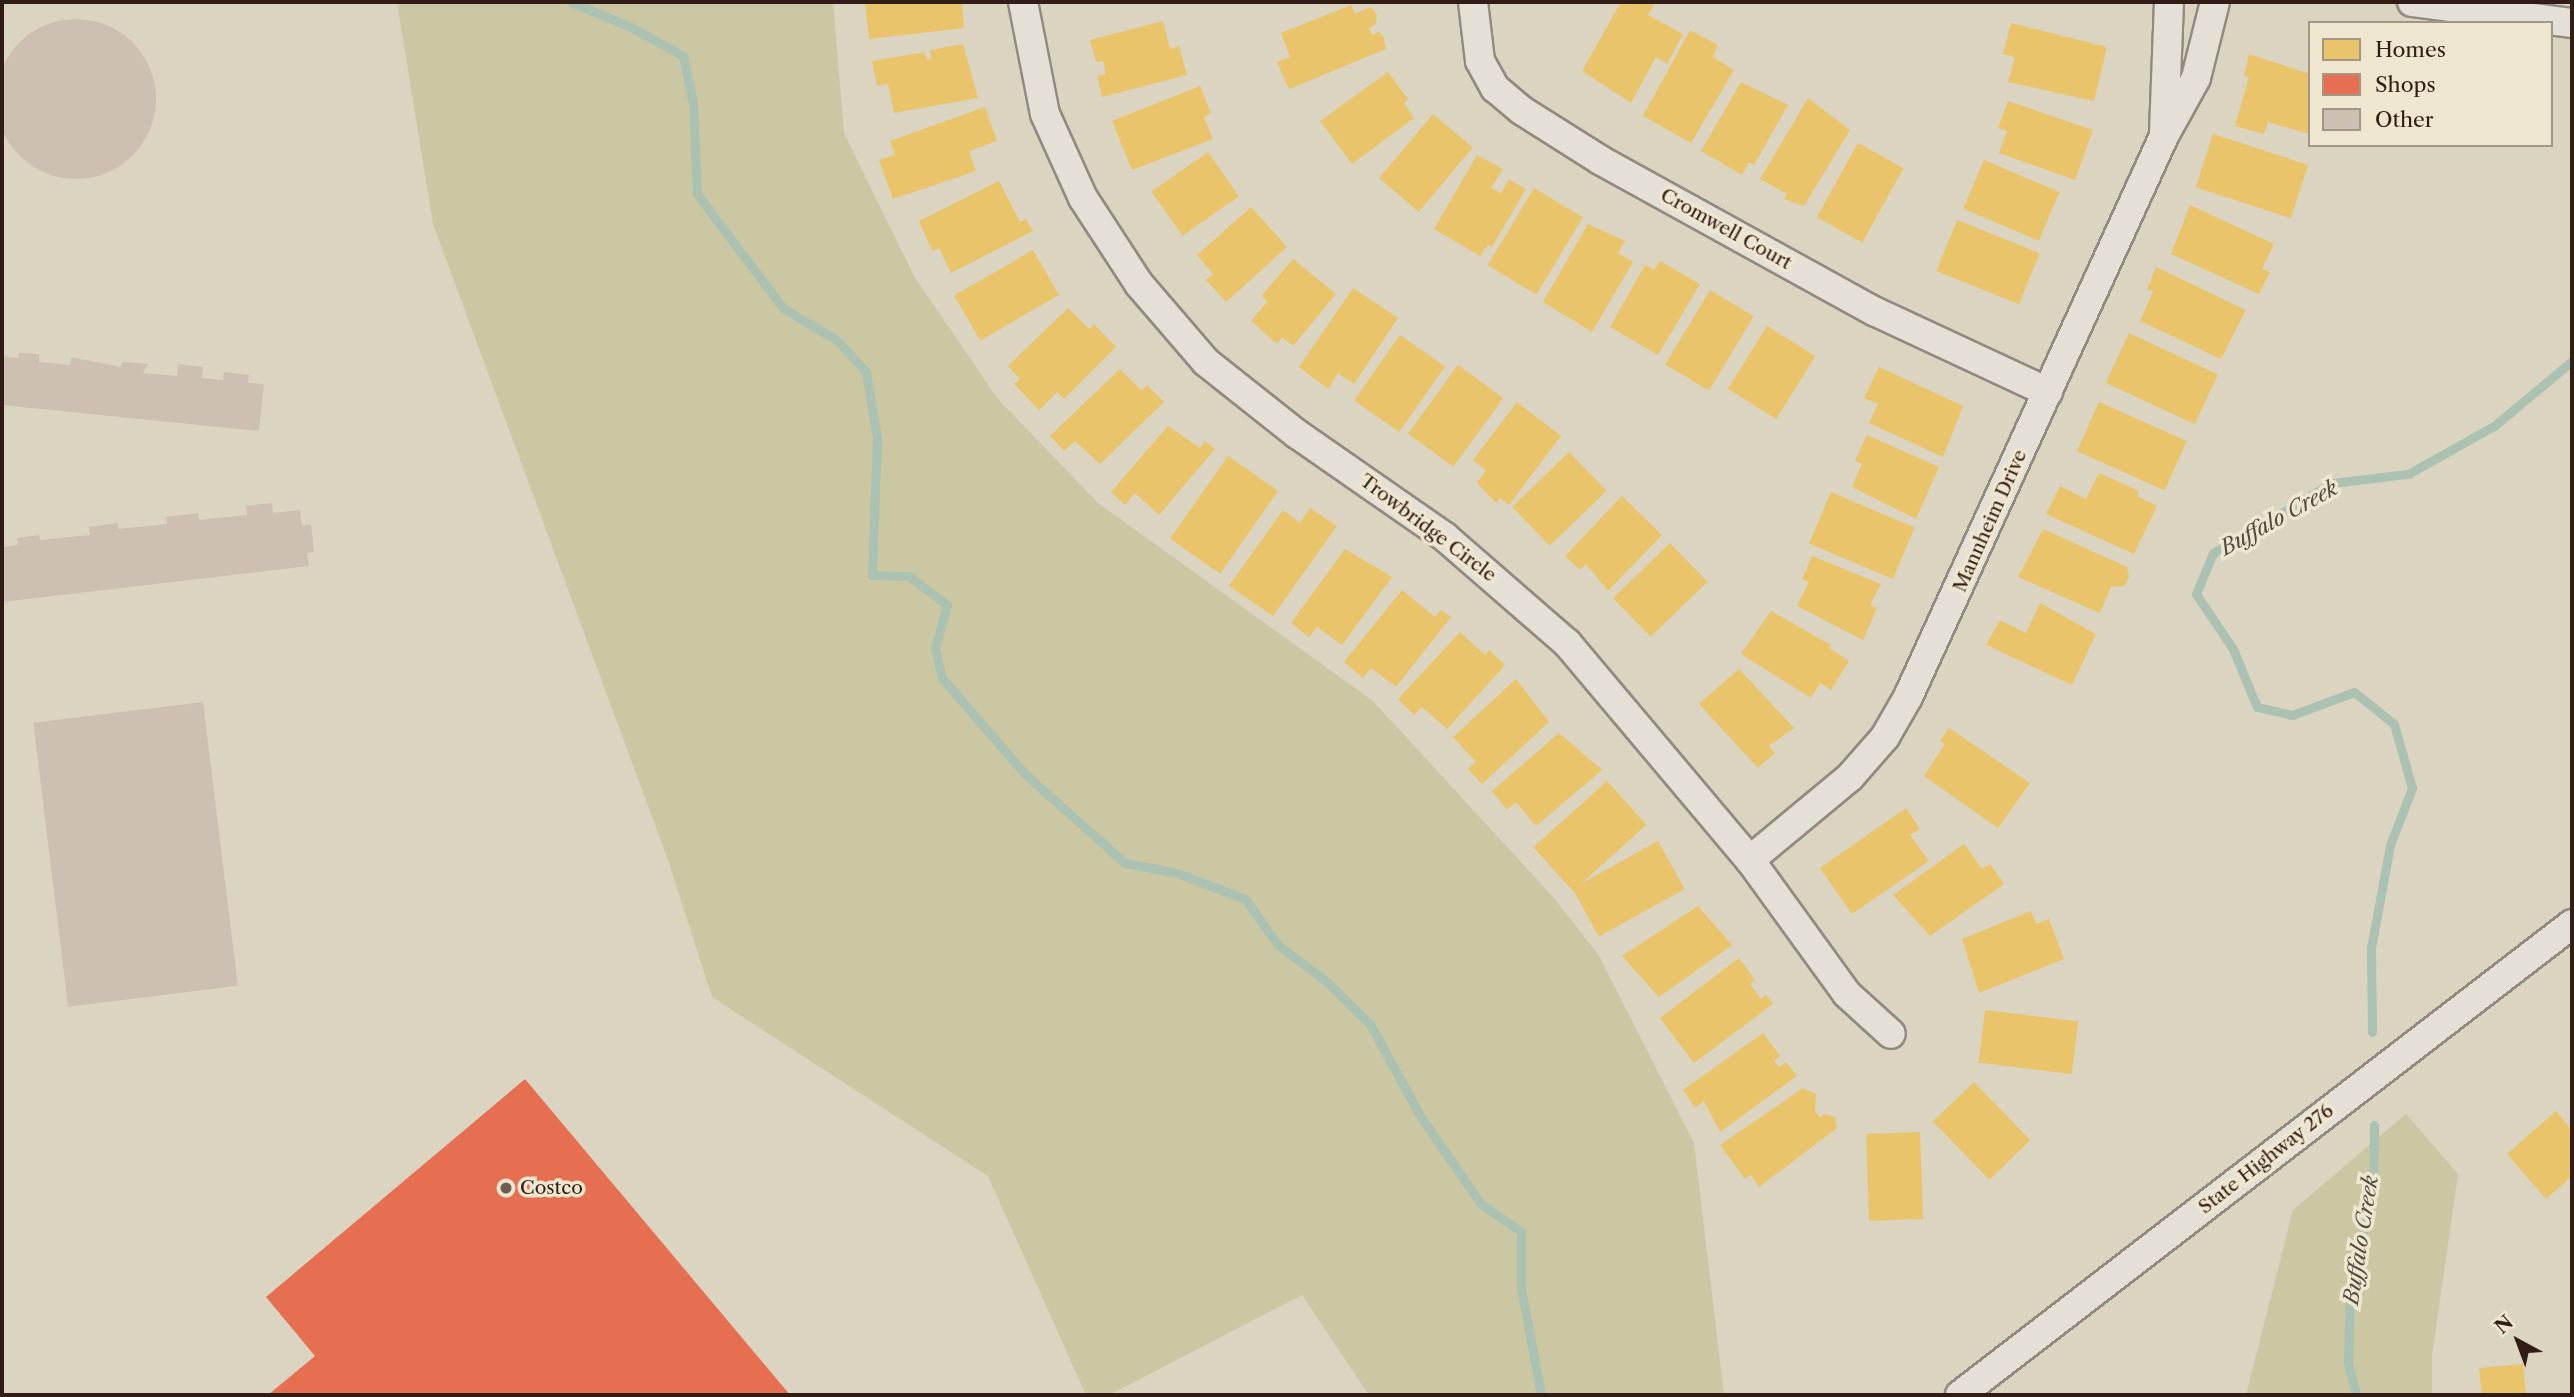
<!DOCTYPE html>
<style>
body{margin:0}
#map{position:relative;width:2574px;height:1397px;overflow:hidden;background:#dbd4c1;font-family:"Libre Caslon Text",serif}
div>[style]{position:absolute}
.green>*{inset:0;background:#cac7a2}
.homes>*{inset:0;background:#e9c46a;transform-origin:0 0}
.shops>*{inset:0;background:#e76f51}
.stream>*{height:9px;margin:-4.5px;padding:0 4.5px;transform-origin:4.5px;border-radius:4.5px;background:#abc2b2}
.building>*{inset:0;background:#cebfb3;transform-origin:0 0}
.round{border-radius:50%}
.roads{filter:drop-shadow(2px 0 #918a7f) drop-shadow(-2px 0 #918a7f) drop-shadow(0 2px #918a7f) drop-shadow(0 -2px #918a7f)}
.minor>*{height:28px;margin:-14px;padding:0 14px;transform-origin:14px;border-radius:14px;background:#e4e0d6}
.dots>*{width:19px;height:19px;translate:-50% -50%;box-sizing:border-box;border:4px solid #efe6d0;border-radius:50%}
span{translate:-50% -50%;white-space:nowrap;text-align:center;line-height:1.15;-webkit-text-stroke:7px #efe6d0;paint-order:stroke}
.street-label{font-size:19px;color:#321d16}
.poi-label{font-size:19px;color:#321d16}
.left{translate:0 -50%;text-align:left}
.water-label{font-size:21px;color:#504c43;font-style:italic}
.frame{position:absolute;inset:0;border:4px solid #321d16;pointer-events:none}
.legend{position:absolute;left:2308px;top:21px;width:245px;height:126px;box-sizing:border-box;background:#efe6d0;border:2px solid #a39686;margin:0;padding:9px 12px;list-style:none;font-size:21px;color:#321d16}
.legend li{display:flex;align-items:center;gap:14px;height:35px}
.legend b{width:35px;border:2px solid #a39686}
.north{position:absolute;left:2483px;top:1306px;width:70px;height:70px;-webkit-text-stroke:5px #efe6d0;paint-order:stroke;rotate:319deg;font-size:19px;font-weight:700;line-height:28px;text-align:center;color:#321d16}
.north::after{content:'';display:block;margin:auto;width:24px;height:32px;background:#321d16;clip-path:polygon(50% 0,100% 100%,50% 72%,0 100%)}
</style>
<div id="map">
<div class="green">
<i style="clip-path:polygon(397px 2px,833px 2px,844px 133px,914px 276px,997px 398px,1098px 503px,1373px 701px,1553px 897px,1598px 954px,1694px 1143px,1724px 1395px,1369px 1395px,1302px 1295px,1109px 1395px,1086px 1395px,988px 1176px,712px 997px,668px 860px,433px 224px)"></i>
<i style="clip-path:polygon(2406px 1114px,2458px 1174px,2432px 1355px,2432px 1395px,2246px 1395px,2293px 1210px)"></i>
</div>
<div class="homes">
<i style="clip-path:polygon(865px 2px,962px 2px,964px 28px,869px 39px)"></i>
<i style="clip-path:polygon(1621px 2px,1648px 2px,1654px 5px,1648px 15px,1683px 34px,1667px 64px,1656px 57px,1631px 103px,1582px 71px)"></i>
<i style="clip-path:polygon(1351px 5px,1355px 14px,1371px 7px,1377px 15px,1376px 24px,1369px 28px,1372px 35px,1379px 32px,1384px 38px,1386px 49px,1289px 89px,1277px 62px,1290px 57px,1281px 33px)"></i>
<i style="clip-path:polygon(1163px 21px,1170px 49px,1179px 46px,1187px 75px,1102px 97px,1097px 76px,1106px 74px,1103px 61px,1096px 62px,1090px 40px)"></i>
<i style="clip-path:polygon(2011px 23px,2107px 47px,2094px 101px,2008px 82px,2015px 57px,2003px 54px)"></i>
<i style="clip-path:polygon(1690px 30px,1718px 45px,1713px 57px,1734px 70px,1691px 143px,1643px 116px)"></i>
<i style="clip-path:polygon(963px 44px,978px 98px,894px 113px,888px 84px,877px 86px,872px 61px,925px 52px,927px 60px,931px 59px,930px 50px)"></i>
<i style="clip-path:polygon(2249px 54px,2310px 74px,2310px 134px,2268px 122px,2264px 134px,2235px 126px,2249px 77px,2244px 76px)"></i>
<i style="clip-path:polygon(1388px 72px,1408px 99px,1404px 103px,1414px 118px,1352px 164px,1320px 121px)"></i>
<i style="clip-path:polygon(1741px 82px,1788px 105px,1754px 165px,1749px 162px,1742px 175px,1701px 151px)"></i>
<i style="clip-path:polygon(1200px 86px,1211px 113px,1204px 117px,1213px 139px,1132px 170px,1112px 121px)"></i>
<i style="clip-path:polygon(1808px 98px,1850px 130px,1804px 206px,1784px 199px,1787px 194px,1760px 179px)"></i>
<i style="clip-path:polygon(2008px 101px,2093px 130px,2075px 180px,1999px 153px,2007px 131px,1998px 128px)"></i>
<i style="clip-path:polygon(985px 107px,997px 141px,969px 151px,976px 171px,893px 199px,879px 160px,895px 155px,890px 141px)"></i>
<i style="left:1433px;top:114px;width:52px;height:84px;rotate:40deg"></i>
<i style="left:2213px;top:134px;width:100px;height:56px;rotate:18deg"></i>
<i style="left:1858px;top:143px;width:52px;height:85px;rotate:29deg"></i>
<i style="left:1208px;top:152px;width:54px;height:69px;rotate:55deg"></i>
<i style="clip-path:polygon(1477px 155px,1503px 169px,1491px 188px,1501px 193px,1509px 179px,1526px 189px,1492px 247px,1488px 245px,1480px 256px,1434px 229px)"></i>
<i style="left:1984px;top:160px;width:82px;height:53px;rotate:23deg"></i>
<i style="clip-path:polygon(999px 181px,1020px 222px,1026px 219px,1033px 231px,951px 273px,939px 248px,932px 251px,919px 221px)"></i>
<i style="left:1534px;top:188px;width:57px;height:90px;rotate:31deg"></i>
<i style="clip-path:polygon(2190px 205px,2274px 244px,2262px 269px,2270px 272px,2259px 294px,2171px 254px)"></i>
<i style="clip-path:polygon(1251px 207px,1287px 247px,1226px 302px,1206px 280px,1213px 274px,1197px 255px)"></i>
<i style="left:1957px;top:220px;width:89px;height:55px;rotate:22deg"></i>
<i style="clip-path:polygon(1588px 224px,1625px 241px,1618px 253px,1633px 262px,1592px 332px,1543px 302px)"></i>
<i style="left:1033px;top:250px;width:52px;height:91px;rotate:60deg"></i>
<i style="clip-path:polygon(1293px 259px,1336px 294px,1293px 346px,1282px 337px,1277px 344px,1251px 321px,1267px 302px,1262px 295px)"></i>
<i style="clip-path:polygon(1660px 261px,1700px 284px,1658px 355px,1610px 327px,1645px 265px,1654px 270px)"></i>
<i style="clip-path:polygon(2156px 267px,2246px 310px,2221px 359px,2140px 321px,2153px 291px,2147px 289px)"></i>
<i style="clip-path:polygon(1353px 288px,1398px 318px,1354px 384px,1338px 373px,1328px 389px,1299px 367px)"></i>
<i style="left:1710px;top:290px;width:51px;height:87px;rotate:31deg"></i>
<i style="clip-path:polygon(1068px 308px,1089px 329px,1094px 324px,1116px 347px,1064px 399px,1057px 392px,1039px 410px,1014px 384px,1020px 379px,1008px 366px)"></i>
<i style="left:1767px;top:326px;width:57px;height:74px;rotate:32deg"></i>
<i style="left:2129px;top:333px;width:98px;height:55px;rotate:25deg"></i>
<i style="left:1400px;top:335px;width:55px;height:80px;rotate:35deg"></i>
<i style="left:1458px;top:365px;width:56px;height:85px;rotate:36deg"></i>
<i style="clip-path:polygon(1879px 367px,1963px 406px,1943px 457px,1869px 423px,1878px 404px,1864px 398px)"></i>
<i style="clip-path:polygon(1120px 369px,1142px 391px,1147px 385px,1164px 402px,1100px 464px,1075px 441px,1064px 451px,1050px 436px)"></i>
<i style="clip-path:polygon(1517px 402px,1561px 436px,1509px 505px,1500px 498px,1496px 503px,1477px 483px,1486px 470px,1473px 460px)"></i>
<i style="left:2099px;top:402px;width:96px;height:54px;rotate:24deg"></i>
<i style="clip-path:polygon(1168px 426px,1200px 448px,1205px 441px,1215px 449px,1159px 515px,1135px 493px,1125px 505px,1111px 492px)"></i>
<i style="clip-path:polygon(1867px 435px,1939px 467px,1916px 519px,1852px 487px,1862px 464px,1855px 461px)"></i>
<i style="left:1569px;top:452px;width:54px;height:79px;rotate:46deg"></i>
<i style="left:1228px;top:456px;width:61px;height:101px;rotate:35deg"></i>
<i style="clip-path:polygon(2099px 473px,2139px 491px,2137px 496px,2157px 506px,2134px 554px,2046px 514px,2060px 486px,2086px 499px)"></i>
<i style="left:1831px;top:492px;width:91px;height:56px;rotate:23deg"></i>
<i style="clip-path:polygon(1622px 496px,1662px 535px,1608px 591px,1586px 564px,1580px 570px,1565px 556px)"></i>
<i style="clip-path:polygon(1310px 508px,1337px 526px,1273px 616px,1229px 586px,1283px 510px,1300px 523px)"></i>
<i style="clip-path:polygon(2043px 529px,2127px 567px,2129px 576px,2125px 586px,2111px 587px,2100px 613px,2018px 577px)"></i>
<i style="left:1670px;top:543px;width:54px;height:79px;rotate:46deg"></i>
<i style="clip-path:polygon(1345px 549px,1392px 577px,1342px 645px,1317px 627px,1309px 637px,1291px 623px)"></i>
<i style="clip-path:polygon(1812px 556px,1881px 584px,1870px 605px,1877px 608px,1863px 640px,1797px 606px,1809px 582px,1802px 579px)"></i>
<i style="clip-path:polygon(1402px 590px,1435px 617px,1441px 610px,1451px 617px,1396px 687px,1371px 668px,1363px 678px,1344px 662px)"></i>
<i style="clip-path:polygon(2040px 603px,2096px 634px,2072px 685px,1986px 645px,2000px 620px,2026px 633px)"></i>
<i style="clip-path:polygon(1771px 611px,1831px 645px,1829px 648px,1849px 661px,1831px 690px,1820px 683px,1811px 698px,1741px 654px)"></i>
<i style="clip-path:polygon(1460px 632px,1485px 655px,1489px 650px,1505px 665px,1447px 729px,1422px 707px,1414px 715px,1398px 699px)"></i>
<i style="clip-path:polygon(1739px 669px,1794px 728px,1769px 746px,1775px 753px,1758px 768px,1699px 704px)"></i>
<i style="clip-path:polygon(1516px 679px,1549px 722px,1482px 784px,1468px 769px,1476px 762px,1453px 737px)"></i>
<i style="clip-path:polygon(1949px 728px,2030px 783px,1998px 828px,1924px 776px,1945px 744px,1940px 741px)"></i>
<i style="clip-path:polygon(1559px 733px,1602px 770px,1536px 826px,1516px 802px,1507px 810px,1492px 791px)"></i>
<i style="left:1607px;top:781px;width:59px;height:99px;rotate:48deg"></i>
<i style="clip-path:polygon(1906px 808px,1920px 829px,1910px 835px,1929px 861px,1852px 914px,1820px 868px)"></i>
<i style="left:1658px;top:841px;width:55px;height:98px;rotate:61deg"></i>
<i style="clip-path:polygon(1964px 844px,1982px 869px,1990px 864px,2004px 884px,1930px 936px,1893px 895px)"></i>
<i style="clip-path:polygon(1698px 906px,1732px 945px,1659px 997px,1622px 956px)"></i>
<i style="clip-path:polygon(2031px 911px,2036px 924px,2049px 919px,2064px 959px,1979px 993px,1962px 939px)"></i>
<i style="clip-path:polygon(1739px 958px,1755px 980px,1750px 984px,1761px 999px,1766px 995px,1773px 1004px,1694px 1063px,1660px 1018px)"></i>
<i style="left:1985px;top:1010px;width:94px;height:53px;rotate:7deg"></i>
<i style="clip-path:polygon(1763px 1033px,1780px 1056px,1774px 1061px,1779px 1067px,1786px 1062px,1797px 1076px,1720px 1132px,1704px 1101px,1695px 1108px,1683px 1090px)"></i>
<i style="left:1974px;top:1082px;width:81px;height:57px;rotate:46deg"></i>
<i style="clip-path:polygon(1803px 1088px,1816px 1094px,1815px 1111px,1820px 1117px,1825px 1114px,1835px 1117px,1837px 1128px,1759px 1187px,1751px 1175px,1745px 1179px,1720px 1145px)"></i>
<i style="clip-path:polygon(2556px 1111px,2572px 1131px,2572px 1176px,2546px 1199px,2507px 1154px)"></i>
<i style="left:1920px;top:1132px;width:87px;height:54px;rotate:88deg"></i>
<i style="clip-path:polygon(2523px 1364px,2526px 1395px,2482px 1395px,2479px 1368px)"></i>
</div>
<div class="shops">
<i style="clip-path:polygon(525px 1079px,790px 1395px,268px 1395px,315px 1356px,266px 1297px)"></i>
</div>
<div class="stream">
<i style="left:571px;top:2px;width:65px;rotate:22.6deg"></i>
<i style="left:631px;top:27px;width:60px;rotate:29.1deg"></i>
<i style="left:683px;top:56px;width:48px;rotate:78deg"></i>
<i style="left:693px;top:103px;width:91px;rotate:87.5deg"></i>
<i style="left:697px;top:194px;width:143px;rotate:53deg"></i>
<i style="left:783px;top:308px;width:64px;rotate:31deg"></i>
<i style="left:838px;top:341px;width:42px;rotate:47.9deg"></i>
<i style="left:866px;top:372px;width:67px;rotate:80.5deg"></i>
<i style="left:877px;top:438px;width:137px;rotate:92.1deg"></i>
<i style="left:872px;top:575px;width:37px;rotate:2deg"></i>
<i style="left:909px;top:576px;width:48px;rotate:37.3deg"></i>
<i style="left:947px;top:605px;width:45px;rotate:105.6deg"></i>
<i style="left:935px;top:648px;width:31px;rotate:77deg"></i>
<i style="left:942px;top:678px;width:127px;rotate:49.2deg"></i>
<i style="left:1025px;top:774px;width:134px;rotate:41.7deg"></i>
<i style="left:1125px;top:863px;width:53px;rotate:10.9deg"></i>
<i style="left:1177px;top:873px;width:73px;rotate:20.9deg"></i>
<i style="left:1245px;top:899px;width:57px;rotate:54.3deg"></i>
<i style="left:1278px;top:945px;width:59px;rotate:36.7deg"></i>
<i style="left:1325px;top:980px;width:63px;rotate:44.4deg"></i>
<i style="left:1370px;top:1024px;width:106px;rotate:61.3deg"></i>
<i style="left:1421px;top:1117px;width:104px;rotate:55.5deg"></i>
<i style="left:1480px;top:1203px;width:50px;rotate:35.3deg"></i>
<i style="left:1521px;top:1232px;width:56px;rotate:90deg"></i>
<i style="left:1521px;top:1288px;width:109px;rotate:79.4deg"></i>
<i style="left:2372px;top:1032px;width:84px;rotate:-90.7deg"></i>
<i style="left:2371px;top:948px;width:105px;rotate:-79.5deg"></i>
<i style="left:2390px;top:845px;width:61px;rotate:-68.9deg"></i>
<i style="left:2412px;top:788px;width:66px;rotate:-105.7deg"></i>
<i style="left:2394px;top:724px;width:51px;rotate:-141.3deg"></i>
<i style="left:2354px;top:692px;width:66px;rotate:159.6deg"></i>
<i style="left:2292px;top:715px;width:36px;rotate:-167deg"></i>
<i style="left:2257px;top:707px;width:63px;rotate:-112.5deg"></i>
<i style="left:2233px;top:649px;width:66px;rotate:-123.9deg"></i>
<i style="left:2196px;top:594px;width:44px;rotate:-67.5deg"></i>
<i style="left:2213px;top:553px;width:138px;rotate:-30.5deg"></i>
<i style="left:2332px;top:483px;width:77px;rotate:-6.8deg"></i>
<i style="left:2408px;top:474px;width:98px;rotate:-29.2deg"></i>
<i style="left:2494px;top:426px;width:102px;rotate:-39.8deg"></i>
<i style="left:2356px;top:1395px;width:34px;rotate:-104deg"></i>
<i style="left:2348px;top:1362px;width:76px;rotate:-88.5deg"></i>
<i style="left:2350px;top:1286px;width:98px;rotate:-76.4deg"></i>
<i style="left:2373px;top:1191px;width:66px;rotate:-89.1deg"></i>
</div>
<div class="building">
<i class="round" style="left:-4px;top:19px;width:160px;height:160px"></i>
<i style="clip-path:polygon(19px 353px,39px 354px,39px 362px,70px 365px,71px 357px,120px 367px,123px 362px,148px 364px,143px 373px,177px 376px,178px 364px,203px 367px,202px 378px,223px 380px,224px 372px,249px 375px,248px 383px,264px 384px,259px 431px,2px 405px,2px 356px,18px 358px)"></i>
<i style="clip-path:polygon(272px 503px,273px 513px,300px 510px,302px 526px,311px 524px,314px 552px,307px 553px,309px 566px,2px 602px,2px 547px,18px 545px,17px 538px,39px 535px,40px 540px,90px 535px,89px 527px,118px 523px,118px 529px,167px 524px,166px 517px,198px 513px,199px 520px,247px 515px,246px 506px)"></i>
<i style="left:203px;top:702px;width:286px;height:171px;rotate:83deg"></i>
</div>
<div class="roads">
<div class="minor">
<i style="left:1023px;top:2px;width:114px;rotate:78.9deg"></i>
<i style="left:1045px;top:114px;width:92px;rotate:65.7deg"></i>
<i style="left:1083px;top:198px;width:103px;rotate:56.9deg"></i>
<i style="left:1139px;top:284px;width:103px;rotate:49.3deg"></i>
<i style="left:1206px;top:362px;width:116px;rotate:38.4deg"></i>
<i style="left:1297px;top:434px;width:180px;rotate:34.8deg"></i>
<i style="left:1445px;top:537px;width:162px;rotate:41deg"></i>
<i style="left:1567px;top:643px;width:284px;rotate:49.9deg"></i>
<i style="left:1750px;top:860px;width:165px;rotate:54.1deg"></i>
<i style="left:1847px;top:994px;width:59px;rotate:42.3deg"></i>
<i style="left:1473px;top:2px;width:59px;rotate:83.2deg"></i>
<i style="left:1480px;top:61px;width:31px;rotate:61deg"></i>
<i style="left:1495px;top:88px;width:34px;rotate:40deg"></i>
<i style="left:1521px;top:110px;width:93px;rotate:32.3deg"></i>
<i style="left:1600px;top:160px;width:313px;rotate:28.9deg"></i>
<i style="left:1874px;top:311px;width:192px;rotate:25deg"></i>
<i style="left:2412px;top:2px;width:161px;rotate:7.5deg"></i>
<i style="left:2164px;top:132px;width:130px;rotate:-87.8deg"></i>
<i style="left:1750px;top:860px;width:130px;rotate:-39.7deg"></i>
<i style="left:1850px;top:777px;width:53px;rotate:-48.8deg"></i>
<i style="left:1885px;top:737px;width:46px;rotate:-60.1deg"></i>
<i style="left:1908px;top:697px;width:617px;rotate:-65.47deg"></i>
<i style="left:2164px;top:136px;width:66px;rotate:-61.1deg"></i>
<i style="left:2196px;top:78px;width:78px;rotate:-76deg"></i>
<i style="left:1960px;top:1395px;width:772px;rotate:-37.58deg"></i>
</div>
</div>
<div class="dots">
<i style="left:506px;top:1188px;background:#6d5d52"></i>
</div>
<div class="street-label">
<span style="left:1726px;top:229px;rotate:29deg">Cromwell Court</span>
<span style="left:1990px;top:521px;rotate:-66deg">Mannheim Drive</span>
<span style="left:1428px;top:528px;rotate:37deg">Trowbridge Circle</span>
<span style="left:2266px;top:1159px;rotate:-38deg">State Highway 276</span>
</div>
<div class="poi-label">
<span class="left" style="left:520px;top:1188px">Costco</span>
</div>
<div class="water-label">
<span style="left:2279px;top:518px;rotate:-29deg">Buffalo Creek</span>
<span style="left:2361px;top:1240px;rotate:-81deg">Buffalo Creek</span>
</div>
<div class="frame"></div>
<ul class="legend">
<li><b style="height:19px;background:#e9c46a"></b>Homes</li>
<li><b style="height:19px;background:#e76f51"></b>Shops</li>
<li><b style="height:19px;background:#cebfb3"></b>Other</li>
</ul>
<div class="north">N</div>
</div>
